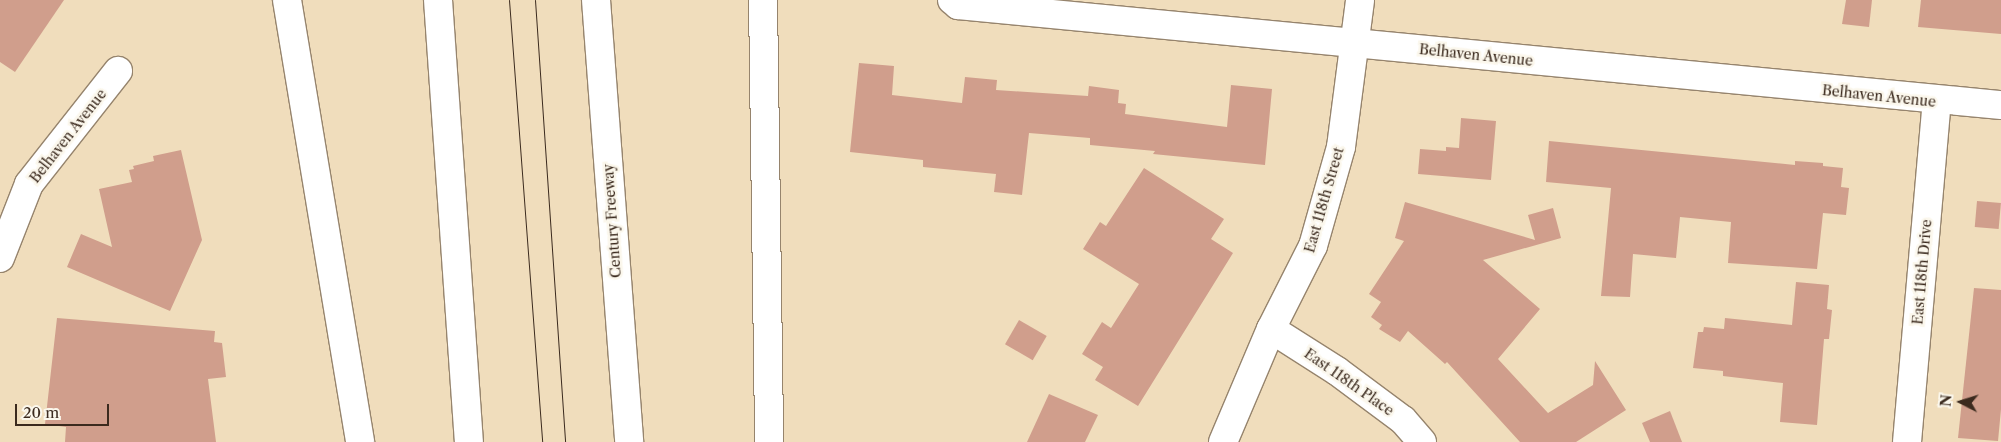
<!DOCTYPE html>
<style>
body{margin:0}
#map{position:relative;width:2001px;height:442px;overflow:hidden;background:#f0ddbc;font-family:"Libre Caslon Text",serif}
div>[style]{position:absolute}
.building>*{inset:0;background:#d09e8c;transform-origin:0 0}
.roads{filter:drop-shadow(1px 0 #96846d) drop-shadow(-1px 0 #96846d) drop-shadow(0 1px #96846d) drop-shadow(0 -1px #96846d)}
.street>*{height:28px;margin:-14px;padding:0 14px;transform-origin:14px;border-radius:14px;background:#fff}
.highway>*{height:28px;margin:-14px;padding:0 14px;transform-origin:14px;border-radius:14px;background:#fff}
.tram>*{height:1px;margin:-0.5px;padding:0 0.5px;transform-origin:0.5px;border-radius:0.5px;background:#3b2a1e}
span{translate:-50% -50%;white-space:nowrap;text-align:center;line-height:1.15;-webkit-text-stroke:5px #fbf7ec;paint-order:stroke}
.street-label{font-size:14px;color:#3b2a1e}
.north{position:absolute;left:1936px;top:377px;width:50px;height:50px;-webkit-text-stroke:4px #fbf7ec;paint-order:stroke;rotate:275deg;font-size:14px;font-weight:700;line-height:20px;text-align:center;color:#3b2a1e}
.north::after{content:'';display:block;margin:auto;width:18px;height:22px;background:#3b2a1e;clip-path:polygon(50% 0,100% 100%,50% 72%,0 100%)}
.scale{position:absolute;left:15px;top:404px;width:94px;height:22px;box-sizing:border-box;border:2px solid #3b2a1e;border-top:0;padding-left:6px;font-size:15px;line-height:18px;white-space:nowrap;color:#3b2a1e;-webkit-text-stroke:4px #fbf7ec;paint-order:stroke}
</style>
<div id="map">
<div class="building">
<i style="clip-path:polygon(0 0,64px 0,15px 72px,0 62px)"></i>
<i style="clip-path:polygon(1846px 0,1872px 0,1869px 27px,1842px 24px)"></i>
<i style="clip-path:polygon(1921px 0,2001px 0,2001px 34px,1918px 27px)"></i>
<i style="clip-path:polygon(859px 63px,894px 66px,892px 95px,962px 103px,965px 77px,997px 80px,996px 90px,1088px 96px,1089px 86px,1119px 90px,1118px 103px,1126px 104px,1125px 114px,1227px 127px,1231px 85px,1272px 89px,1265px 165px,1153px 154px,1155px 151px,1090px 145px,1090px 138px,1029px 133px,1022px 195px,994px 192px,996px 174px,923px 167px,923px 160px,850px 152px)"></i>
<i style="clip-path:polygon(1461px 118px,1496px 121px,1491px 180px,1418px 174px,1420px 149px,1446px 151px,1446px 147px,1459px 148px)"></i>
<i style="clip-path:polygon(1549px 141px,1795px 165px,1795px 161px,1823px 163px,1823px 166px,1843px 168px,1841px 187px,1849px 188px,1846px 215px,1823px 213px,1817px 269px,1728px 263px,1731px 222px,1680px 217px,1676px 258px,1633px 254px,1630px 297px,1601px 296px,1611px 188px,1546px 182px)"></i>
<i style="clip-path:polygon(181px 150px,202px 240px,170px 311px,67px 267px,81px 234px,112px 247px,99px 189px,132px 182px,129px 170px,134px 169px,133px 166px,154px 161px,153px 156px)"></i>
<i style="clip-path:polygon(1144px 168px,1224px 219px,1211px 239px,1233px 253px,1138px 406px,1095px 380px,1103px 367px,1082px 354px,1102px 322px,1111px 328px,1139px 284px,1083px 249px,1100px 222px,1106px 226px)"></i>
<i style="left:1977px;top:201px;width:24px;height:26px;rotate:5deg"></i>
<i style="clip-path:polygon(1405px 202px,1535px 240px,1528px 215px,1553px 208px,1561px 238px,1483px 260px,1540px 309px,1498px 359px,1548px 413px,1593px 385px,1595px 361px,1626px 410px,1576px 442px,1520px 442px,1447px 362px,1445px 364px,1408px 331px,1400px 342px,1379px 329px,1382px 325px,1371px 317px,1381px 302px,1369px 294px,1404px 241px,1395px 238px)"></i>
<i style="clip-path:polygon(1796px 282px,1829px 285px,1827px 309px,1832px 310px,1829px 339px,1824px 339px,1817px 425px,1780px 422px,1783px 383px,1723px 376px,1723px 371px,1693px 368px,1698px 332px,1703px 332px,1704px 327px,1724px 329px,1725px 318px,1792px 325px)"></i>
<i style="clip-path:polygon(1974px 288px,2001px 290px,2001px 409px,1998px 441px,1958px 438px)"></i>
<i style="clip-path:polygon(57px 318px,215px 331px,214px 342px,222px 343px,226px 377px,208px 379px,216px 442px,65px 442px,66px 427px,45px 424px)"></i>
<i style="left:1019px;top:320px;width:32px;height:28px;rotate:30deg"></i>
<i style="clip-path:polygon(1049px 394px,1098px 415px,1085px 442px,1027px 442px)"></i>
<i style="clip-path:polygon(1670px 411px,1682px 442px,1650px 442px,1642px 423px)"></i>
</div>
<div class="roads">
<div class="street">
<i style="left:952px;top:0;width:8px;rotate:40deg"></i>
<i style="left:958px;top:5px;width:1048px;rotate:5.48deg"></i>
<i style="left:0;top:258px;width:79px;rotate:-68.6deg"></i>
<i style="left:29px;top:184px;width:144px;rotate:-51.8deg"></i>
<i style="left:1271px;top:329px;width:78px;rotate:32.5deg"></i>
<i style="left:1337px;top:371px;width:82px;rotate:36.6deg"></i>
<i style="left:1403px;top:420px;width:29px;rotate:49deg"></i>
<i style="left:1223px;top:442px;width:123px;rotate:-67deg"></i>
<i style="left:1271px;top:329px;width:93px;rotate:-63.2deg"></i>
<i style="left:1313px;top:246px;width:103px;rotate:-74.2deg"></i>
<i style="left:1341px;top:147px;width:148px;rotate:-82.6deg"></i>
<i style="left:1907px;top:442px;width:341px;rotate:-85deg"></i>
</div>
<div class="highway">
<i style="left:287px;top:0;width:448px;rotate:80.6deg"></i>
<i style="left:438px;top:0;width:443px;rotate:86deg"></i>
<i style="left:596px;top:0;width:443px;rotate:85.7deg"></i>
<i style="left:763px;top:0;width:442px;rotate:89.2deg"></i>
</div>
</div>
<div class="tram">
<i style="left:509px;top:0;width:443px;rotate:85.7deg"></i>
<i style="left:535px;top:0;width:443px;rotate:86.1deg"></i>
</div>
<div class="street-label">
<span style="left:1476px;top:55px;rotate:6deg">Belhaven Avenue</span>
<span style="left:1879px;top:96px;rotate:6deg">Belhaven Avenue</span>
<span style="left:68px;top:136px;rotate:-52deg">Belhaven Avenue</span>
<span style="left:1324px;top:200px;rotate:-74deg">East 118th Street</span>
<span style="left:612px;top:221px;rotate:-94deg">Century Freeway</span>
<span style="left:1922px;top:272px;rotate:-85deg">East 118th Drive</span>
<span style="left:1349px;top:382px;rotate:35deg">East 118th Place</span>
</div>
<div class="north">N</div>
<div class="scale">20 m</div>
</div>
